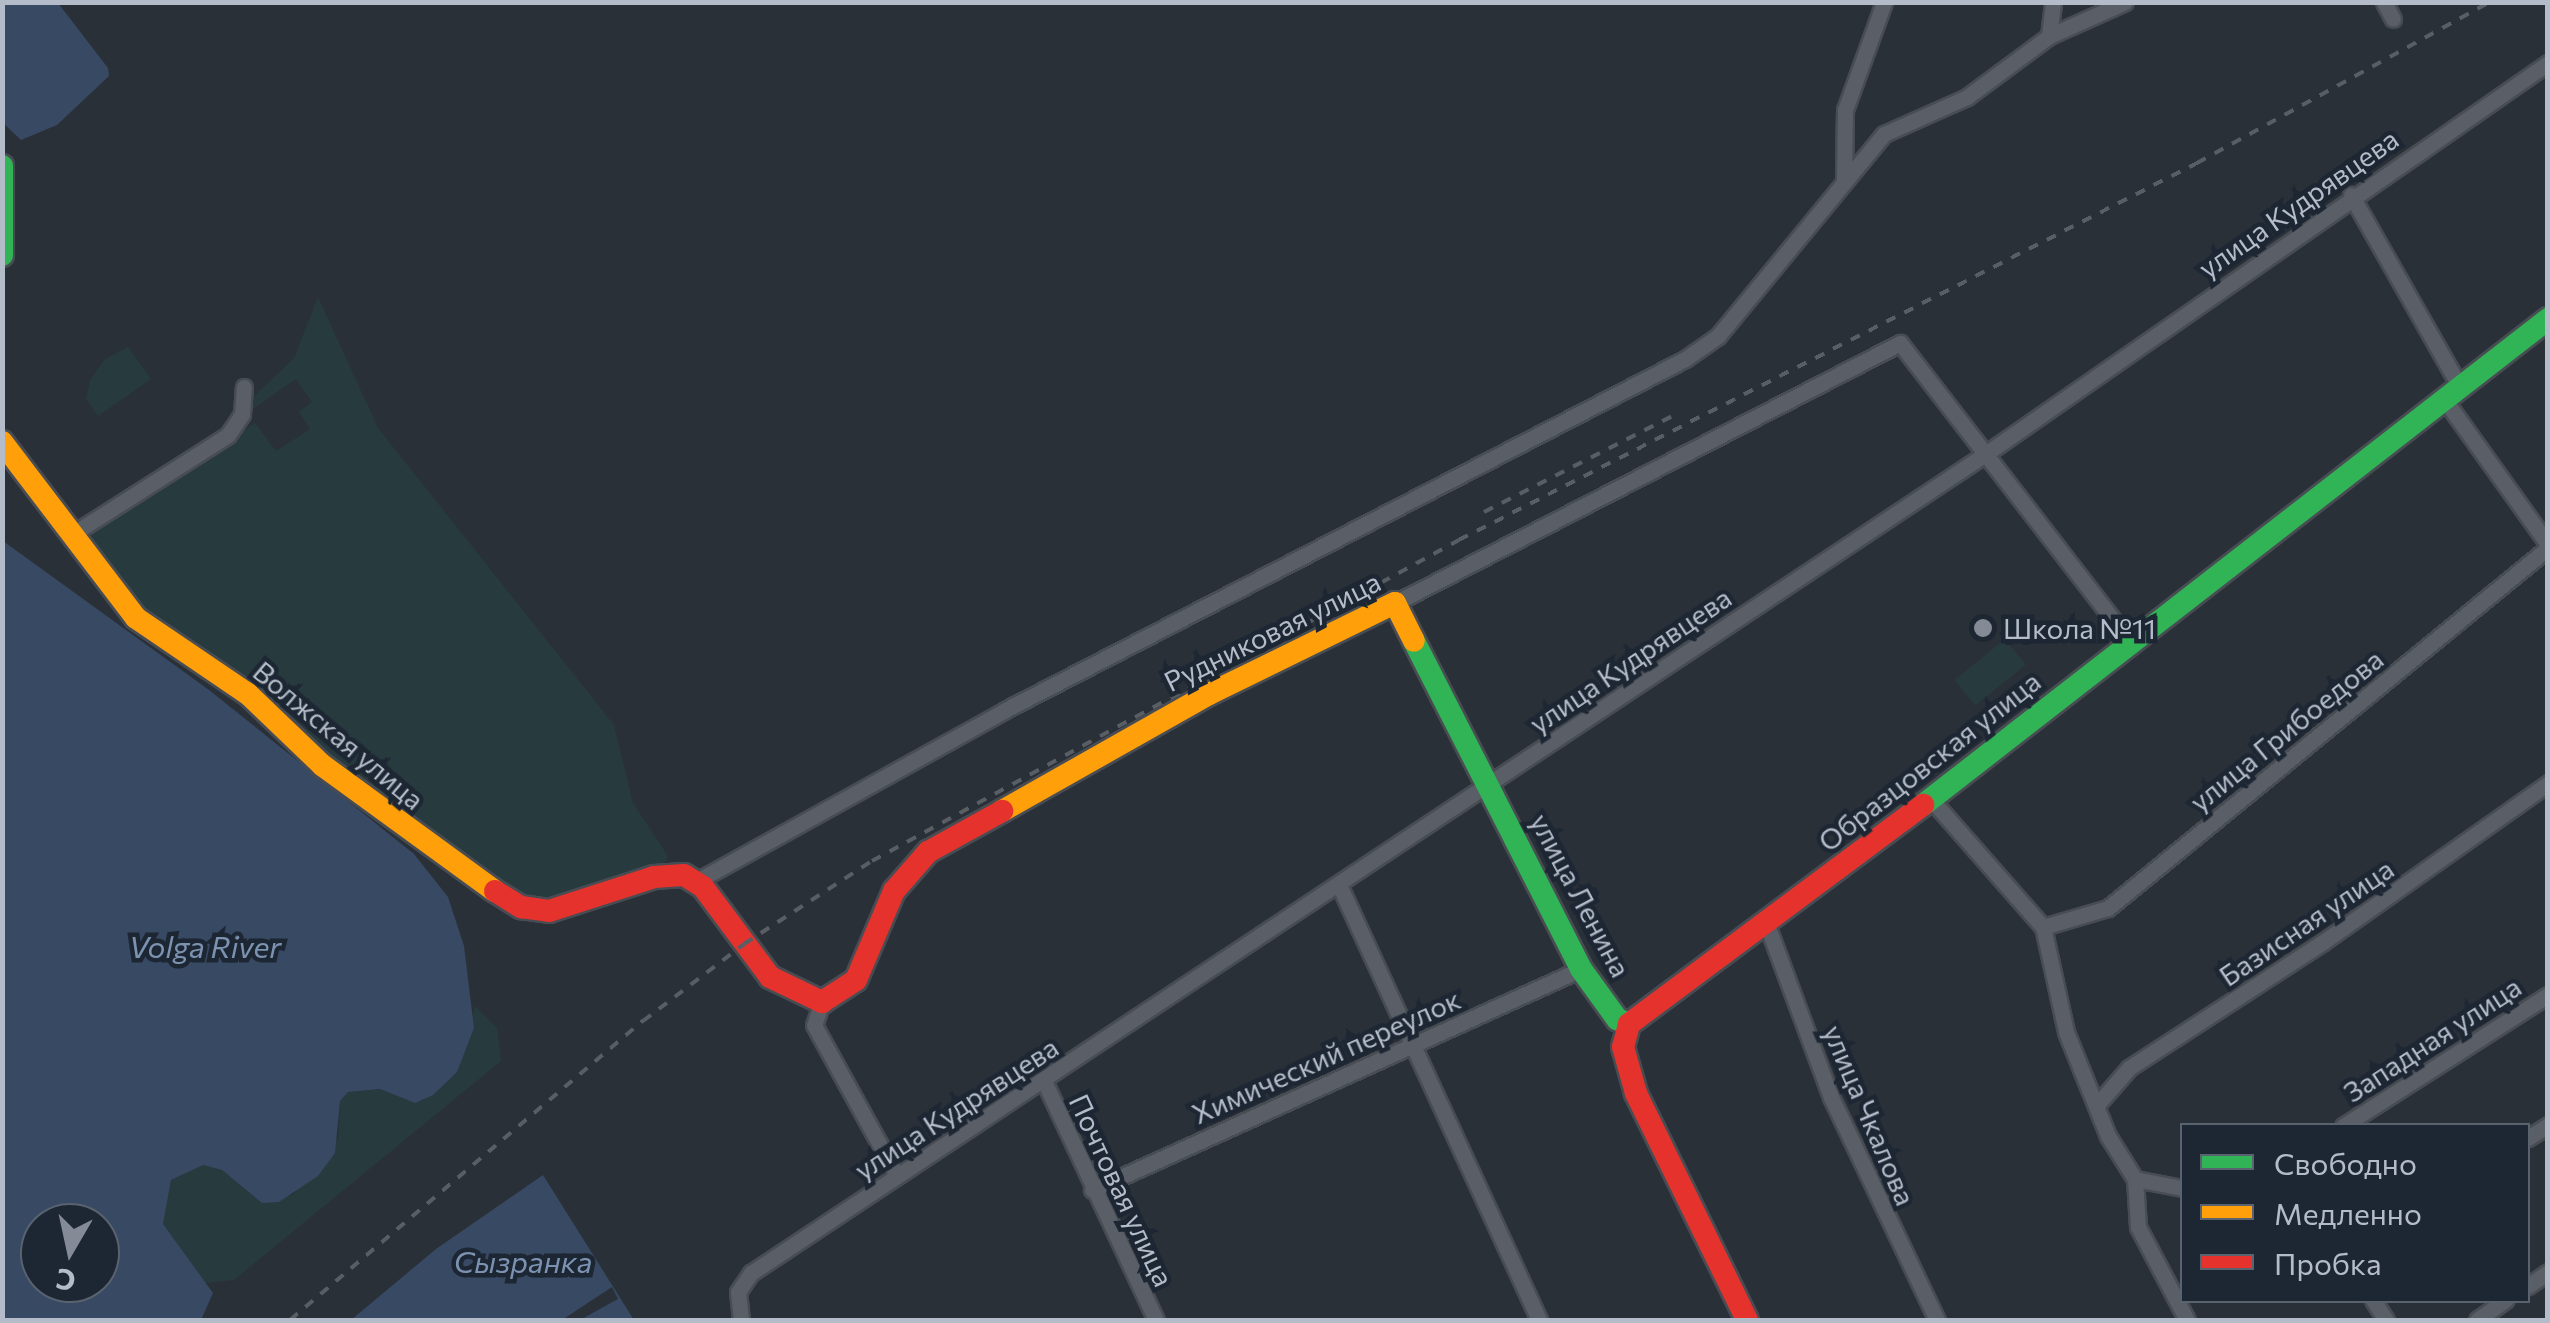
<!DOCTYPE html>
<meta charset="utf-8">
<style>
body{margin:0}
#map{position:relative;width:2550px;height:1323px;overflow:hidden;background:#2a3038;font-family:Commissioner,sans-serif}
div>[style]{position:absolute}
.green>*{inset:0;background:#273a3e;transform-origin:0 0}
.water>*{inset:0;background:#384963}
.pier>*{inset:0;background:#2a3038}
.roads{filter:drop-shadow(2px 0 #484c53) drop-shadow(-2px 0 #484c53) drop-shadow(0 2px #484c53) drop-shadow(0 -2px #484c53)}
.street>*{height:15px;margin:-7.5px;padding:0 7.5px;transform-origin:7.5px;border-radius:7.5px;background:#5a5e66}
.fast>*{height:22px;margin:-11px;padding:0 11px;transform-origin:11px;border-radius:11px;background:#30b455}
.slow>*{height:22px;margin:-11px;padding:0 11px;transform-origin:11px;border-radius:11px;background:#ff9f0a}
.jam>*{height:22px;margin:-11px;padding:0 11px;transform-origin:11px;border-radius:11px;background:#e5322d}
.rail>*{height:4px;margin-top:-2px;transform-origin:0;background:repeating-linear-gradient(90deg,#595d64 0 10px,transparent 0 20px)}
.dots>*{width:28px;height:28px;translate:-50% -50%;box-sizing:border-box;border:5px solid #1d2633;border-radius:50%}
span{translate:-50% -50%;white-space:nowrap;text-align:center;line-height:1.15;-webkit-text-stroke:9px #1d2633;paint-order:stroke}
.street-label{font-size:28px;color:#b4bcc9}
.poi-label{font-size:28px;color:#b4bcc9}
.left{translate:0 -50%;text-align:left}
.water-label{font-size:30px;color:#7c92b1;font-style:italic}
.frame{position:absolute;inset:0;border:5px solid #b4bcc9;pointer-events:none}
.legend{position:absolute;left:2180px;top:1123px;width:350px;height:180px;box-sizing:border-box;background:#1d2633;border:2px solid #59626f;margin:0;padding:12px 18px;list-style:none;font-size:30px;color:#b4bcc9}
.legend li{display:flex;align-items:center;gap:20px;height:50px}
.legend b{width:50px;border:2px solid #59626f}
.north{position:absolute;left:20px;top:1203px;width:100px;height:100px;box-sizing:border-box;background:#1d2633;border:2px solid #59626f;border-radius:50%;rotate:189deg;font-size:28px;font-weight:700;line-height:40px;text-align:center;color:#b4bcc9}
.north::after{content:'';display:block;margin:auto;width:35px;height:45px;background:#848b96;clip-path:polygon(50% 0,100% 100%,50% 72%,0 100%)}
</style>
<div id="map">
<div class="green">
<i style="clip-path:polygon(318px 297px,378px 428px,614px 725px,633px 803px,668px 856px,665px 862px,562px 901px,528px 899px,441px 844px,154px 621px,84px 543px,95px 525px,255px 423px,276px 451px,310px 429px,299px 412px,312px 402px,296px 379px,248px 412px,250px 400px,294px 358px)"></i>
<i style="clip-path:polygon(128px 347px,151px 379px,98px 416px,86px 399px,90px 380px,105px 359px)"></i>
<i style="left:2005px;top:639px;width:33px;height:65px;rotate:51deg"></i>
<i style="clip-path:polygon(475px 1006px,497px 1028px,501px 1061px,234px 1280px,205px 1283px,163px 1224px,171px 1180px,203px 1165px,222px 1170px,262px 1203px,294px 1194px,338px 1139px,340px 1101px,348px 1092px,380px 1089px,415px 1103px,457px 1072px)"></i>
</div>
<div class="water">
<i style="clip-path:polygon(3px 2px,58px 3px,108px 68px,109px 76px,57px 125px,21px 140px,3px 123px)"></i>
<i style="clip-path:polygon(evenodd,3px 541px,209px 690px,414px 854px,448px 897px,464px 946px,474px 1028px,457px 1072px,433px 1095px,415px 1103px,380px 1089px,348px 1092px,340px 1101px,335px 1153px,318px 1176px,279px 1202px,262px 1203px,222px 1170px,203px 1165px,171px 1180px,163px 1224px,213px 1293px,201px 1320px,3px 1320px,3px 541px,40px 1223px,100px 1223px,100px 1283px,40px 1283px,40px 1223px)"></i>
<i style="clip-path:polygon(543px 1175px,634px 1320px,351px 1320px,436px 1249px)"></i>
</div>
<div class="pier">
<i style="clip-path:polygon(612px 1287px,618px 1299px,580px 1320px,562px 1320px)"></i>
</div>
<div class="roads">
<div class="street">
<i style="left:2384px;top:2px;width:19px;rotate:62deg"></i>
<i style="left:2049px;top:36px;width:34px;rotate:-83deg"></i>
<i style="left:1844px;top:179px;width:69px;rotate:-89.2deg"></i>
<i style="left:1845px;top:110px;width:115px;rotate:-70.1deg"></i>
<i style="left:2351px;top:195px;width:221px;rotate:60.4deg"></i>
<i style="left:2444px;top:399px;width:178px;rotate:54.4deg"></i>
<i style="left:71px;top:535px;width:186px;rotate:-32.5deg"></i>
<i style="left:228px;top:435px;width:25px;rotate:-56deg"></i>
<i style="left:242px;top:414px;width:27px;rotate:-86deg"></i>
<i style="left:1395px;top:603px;width:568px;rotate:-27.24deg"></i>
<i style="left:1900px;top:343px;width:379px;rotate:52.4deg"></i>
<i style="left:1930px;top:798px;width:171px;rotate:48.8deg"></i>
<i style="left:2043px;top:927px;width:107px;rotate:77.6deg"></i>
<i style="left:2066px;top:1032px;width:112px;rotate:68deg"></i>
<i style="left:2108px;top:1136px;width:51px;rotate:57.9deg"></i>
<i style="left:2135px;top:1179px;width:48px;rotate:86.4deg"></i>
<i style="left:2138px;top:1227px;width:105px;rotate:62.2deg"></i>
<i style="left:697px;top:881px;width:352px;rotate:-29deg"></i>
<i style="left:1005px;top:710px;width:765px;rotate:-27.3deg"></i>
<i style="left:1685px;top:359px;width:40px;rotate:-34.9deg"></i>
<i style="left:1718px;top:336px;width:261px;rotate:-50.6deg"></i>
<i style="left:1884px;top:134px;width:91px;rotate:-24deg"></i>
<i style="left:1967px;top:97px;width:102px;rotate:-36.6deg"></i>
<i style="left:2049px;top:36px;width:83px;rotate:-24.1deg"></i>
<i style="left:1340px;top:887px;width:477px;rotate:65.3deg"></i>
<i style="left:1767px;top:925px;width:184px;rotate:69.6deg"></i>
<i style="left:1831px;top:1097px;width:247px;rotate:64.6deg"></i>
<i style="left:2043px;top:927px;width:68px;rotate:-16.3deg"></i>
<i style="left:2108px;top:908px;width:569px;rotate:-39.29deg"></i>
<i style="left:822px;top:1002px;width:24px;rotate:109deg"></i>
<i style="left:814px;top:1025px;width:172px;rotate:61.2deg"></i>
<i style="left:1044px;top:1081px;width:264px;rotate:64.9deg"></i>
<i style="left:2096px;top:1106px;width:50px;rotate:-49deg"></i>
<i style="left:2129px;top:1068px;width:231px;rotate:-33deg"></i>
<i style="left:2323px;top:942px;width:276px;rotate:-35.2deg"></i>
<i style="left:2343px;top:1126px;width:243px;rotate:-32.6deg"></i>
<i style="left:2528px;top:1138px;width:24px;rotate:-33deg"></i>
<i style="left:2135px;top:1179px;width:48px;rotate:10.8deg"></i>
<i style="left:1092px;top:1190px;width:537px;rotate:-24.32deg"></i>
<i style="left:2528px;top:1286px;width:24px;rotate:-35deg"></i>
<i style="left:2373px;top:1300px;width:24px;rotate:57deg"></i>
<i style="left:741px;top:1320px;width:28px;rotate:-96deg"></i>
<i style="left:738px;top:1292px;width:23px;rotate:-56deg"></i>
<i style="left:751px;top:1273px;width:1480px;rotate:-33.56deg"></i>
<i style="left:1984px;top:455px;width:687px;rotate:-34.8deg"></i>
<i style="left:2477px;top:1320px;width:35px;rotate:-35deg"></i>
</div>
<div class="fast">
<i style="left:2px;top:166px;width:89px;rotate:90deg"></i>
<i style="left:1414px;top:641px;width:368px;rotate:63deg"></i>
<i style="left:1581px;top:969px;width:62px;rotate:54.2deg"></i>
<i style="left:1617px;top:1019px;width:13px;rotate:23deg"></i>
<i style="left:1923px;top:805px;width:792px;rotate:-37.87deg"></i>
</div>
<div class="slow">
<i style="left:2px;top:442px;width:221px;rotate:52.7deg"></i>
<i style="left:136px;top:618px;width:135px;rotate:34.2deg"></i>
<i style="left:248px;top:694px;width:103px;rotate:43.8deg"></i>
<i style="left:322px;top:765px;width:214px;rotate:36.1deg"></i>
<i style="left:1002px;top:811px;width:238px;rotate:-29.5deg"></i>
<i style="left:1209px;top:694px;width:207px;rotate:-26.1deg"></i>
<i style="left:1395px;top:603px;width:42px;rotate:63.4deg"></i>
</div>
<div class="jam">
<i style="left:495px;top:891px;width:31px;rotate:32deg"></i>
<i style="left:521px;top:907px;width:28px;rotate:8deg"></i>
<i style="left:549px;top:911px;width:110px;rotate:-17.9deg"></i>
<i style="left:654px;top:877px;width:30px;rotate:-4deg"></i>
<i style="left:684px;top:875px;width:22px;rotate:32deg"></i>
<i style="left:703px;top:887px;width:112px;rotate:53.3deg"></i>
<i style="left:770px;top:977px;width:58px;rotate:25.7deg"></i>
<i style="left:822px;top:1002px;width:40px;rotate:-32.9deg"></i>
<i style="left:856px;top:980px;width:97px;rotate:-66.9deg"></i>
<i style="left:894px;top:891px;width:52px;rotate:-48.9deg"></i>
<i style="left:928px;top:852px;width:85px;rotate:-29deg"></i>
<i style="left:1747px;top:1320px;width:253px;rotate:-116.1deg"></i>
<i style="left:1636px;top:1093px;width:48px;rotate:-105.8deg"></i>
<i style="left:1623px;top:1047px;width:24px;rotate:-75deg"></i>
<i style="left:1629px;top:1024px;width:367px;rotate:-36.7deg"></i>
</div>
</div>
<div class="rail">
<i style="left:1484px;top:512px;width:220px;rotate:-27deg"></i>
<i style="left:290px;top:1320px;width:463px;rotate:-40.3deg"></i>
<i style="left:643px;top:1021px;width:127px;rotate:-37.3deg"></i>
<i style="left:744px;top:944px;width:153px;rotate:-33deg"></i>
<i style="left:872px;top:861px;width:669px;rotate:-28.67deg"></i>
<i style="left:1459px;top:540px;width:829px;rotate:-27.06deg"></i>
<i style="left:2197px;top:163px;width:334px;rotate:-28.8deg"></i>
</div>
<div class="dots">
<i style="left:1983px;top:628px;background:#848b96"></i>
</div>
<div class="street-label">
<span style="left:2298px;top:203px;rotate:-35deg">улица Кудрявцева</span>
<span style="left:1272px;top:631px;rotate:-26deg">Рудниковая улица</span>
<span style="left:1630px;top:660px;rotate:-34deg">улица Кудрявцева</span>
<span style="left:2286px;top:730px;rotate:-39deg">улица Грибоедова</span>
<span style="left:339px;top:735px;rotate:40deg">Волжская улица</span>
<span style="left:1929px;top:761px;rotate:-38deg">Образцовская улица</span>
<span style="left:1581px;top:895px;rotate:62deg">улица Ленина</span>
<span style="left:2306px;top:922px;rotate:-34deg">Базисная улица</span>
<span style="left:2432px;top:1039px;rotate:-33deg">Западная улица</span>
<span style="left:1326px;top:1056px;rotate:-24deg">Химический переулок</span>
<span style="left:956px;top:1108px;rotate:-33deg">улица Кудрявцева</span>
<span style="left:1870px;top:1115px;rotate:67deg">улица Чкалова</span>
<span style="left:1122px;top:1190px;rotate:65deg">Почтовая улица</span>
</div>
<div class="poi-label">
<span class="left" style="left:2003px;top:628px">Школа №11</span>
</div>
<div class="water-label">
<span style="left:205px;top:946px">Volga River</span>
<span style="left:523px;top:1261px">Сызранка</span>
</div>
<div class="frame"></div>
<ul class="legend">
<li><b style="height:12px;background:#30b455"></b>Свободно</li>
<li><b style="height:12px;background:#ff9f0a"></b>Медленно</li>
<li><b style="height:12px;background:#e5322d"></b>Пробка</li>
</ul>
<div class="north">С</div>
</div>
